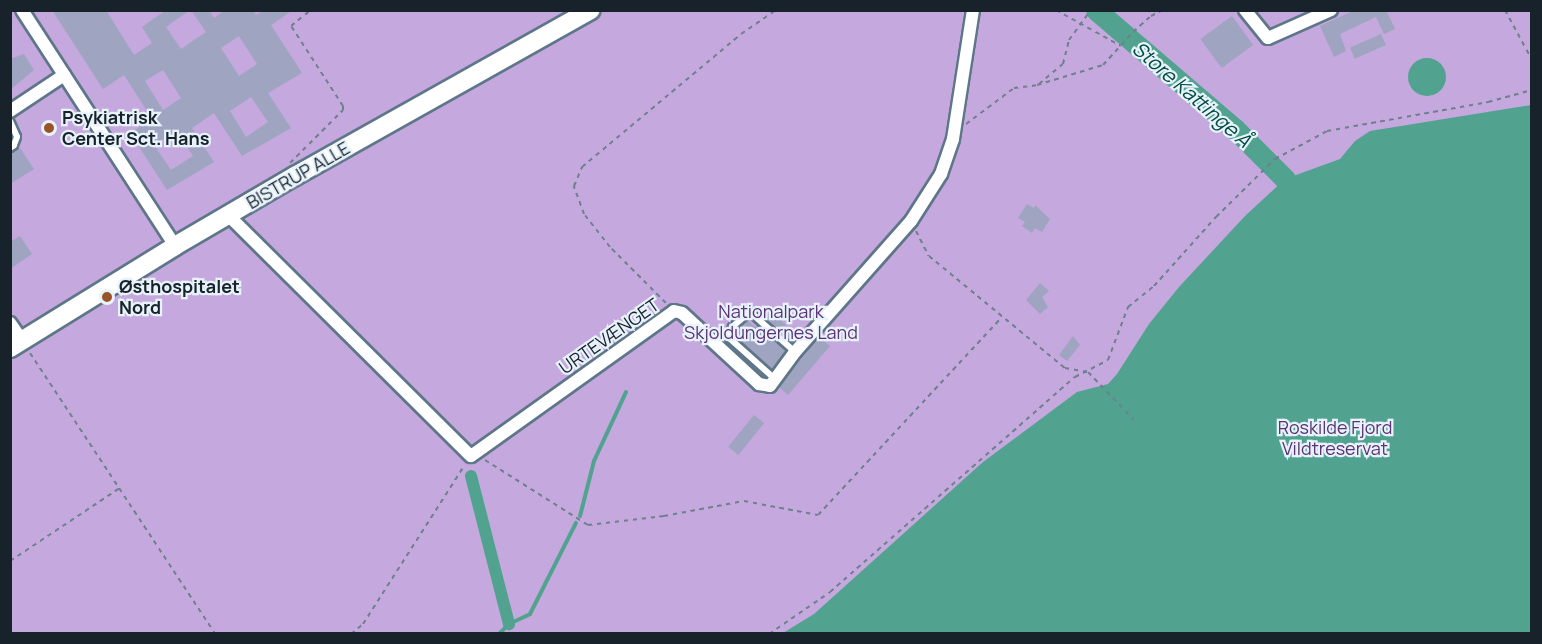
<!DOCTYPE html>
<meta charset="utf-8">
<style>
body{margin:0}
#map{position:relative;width:1542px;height:644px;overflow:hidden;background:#cce7fd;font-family:Manrope,sans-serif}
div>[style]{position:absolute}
.green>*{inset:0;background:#c5a8dd;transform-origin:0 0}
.water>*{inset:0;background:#51a38f}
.round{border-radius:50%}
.stream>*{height:4px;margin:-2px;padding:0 2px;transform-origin:2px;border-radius:2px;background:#51a38f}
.canal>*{height:12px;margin:-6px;padding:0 6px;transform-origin:6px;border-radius:6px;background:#51a38f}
.river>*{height:21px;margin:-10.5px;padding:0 10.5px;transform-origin:10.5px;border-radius:10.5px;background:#51a38f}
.building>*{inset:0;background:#9fa4c1;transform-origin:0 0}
.path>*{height:2px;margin-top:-1px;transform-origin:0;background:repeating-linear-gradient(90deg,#6e808e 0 4.5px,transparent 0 9px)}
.roads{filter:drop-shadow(2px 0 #5e7689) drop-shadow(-2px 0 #5e7689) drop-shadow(0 2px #5e7689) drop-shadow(0 -2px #5e7689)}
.lane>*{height:6px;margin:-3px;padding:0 3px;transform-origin:3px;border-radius:3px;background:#fff}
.street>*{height:12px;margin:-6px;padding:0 6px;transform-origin:6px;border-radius:6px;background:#fff}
.secondary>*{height:18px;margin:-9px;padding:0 9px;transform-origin:9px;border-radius:9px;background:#fff}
.dots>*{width:16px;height:16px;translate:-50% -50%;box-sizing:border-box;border:3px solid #e7f2fb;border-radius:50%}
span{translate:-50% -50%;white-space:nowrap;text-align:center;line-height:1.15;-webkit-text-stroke:4.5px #e7f2fb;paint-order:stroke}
.poi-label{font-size:18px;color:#18222a;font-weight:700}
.left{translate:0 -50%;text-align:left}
.street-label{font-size:18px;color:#18222a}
.park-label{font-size:18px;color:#5b3276}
.water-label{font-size:20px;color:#004c3e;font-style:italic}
.frame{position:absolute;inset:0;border:12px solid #18222a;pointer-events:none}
</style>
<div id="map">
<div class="green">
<i style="left:10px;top:11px;width:1521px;height:622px"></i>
</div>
<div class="water">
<i class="round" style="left:1408px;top:58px;width:38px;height:38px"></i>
<i style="clip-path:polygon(1531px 105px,1531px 633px,783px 633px,814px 614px,983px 462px,1077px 392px,1108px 384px,1117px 374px,1149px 324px,1179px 287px,1245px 216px,1285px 179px,1340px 159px,1355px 141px,1370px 131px)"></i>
</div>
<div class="stream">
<i style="left:580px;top:516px;width:57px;rotate:-75.7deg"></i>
<i style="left:594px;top:461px;width:76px;rotate:-65.1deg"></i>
<i style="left:499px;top:634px;width:14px;rotate:-45deg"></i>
<i style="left:509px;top:624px;width:23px;rotate:-25deg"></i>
<i style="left:530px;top:614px;width:102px;rotate:-63.2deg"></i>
</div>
<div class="canal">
<i style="left:471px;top:476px;width:153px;rotate:75.6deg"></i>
</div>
<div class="river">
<i style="left:1096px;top:10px;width:183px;rotate:40.6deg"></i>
<i style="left:1235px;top:129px;width:71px;rotate:45deg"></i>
</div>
<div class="building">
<i style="clip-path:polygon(evenodd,52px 10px,106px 10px,134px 55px,152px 43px,142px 27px,166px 10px,190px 10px,166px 27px,181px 49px,206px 32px,191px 10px,209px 10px,214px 18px,225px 10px,253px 10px,256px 15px,264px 10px,293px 10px,271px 25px,302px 73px,268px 93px,291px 128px,242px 156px,214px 113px,192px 128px,214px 162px,167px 190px,130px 133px,152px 119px,124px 75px,103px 89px,52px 10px,239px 36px,257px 64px,239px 76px,221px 48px,239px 36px,52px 10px,163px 70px,181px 98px,163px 110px,145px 81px,163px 70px,52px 10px,251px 97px,268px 122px,246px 137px,230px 111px,251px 97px,52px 10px,176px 130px,193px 156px,171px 170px,154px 145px,176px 130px)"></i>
<i style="clip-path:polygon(1355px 10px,1390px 10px,1387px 12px,1395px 29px,1384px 34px,1376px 17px,1340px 34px,1346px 51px,1334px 57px,1320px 26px)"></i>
<i style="left:1232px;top:16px;width:36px;height:39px;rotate:54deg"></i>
<i style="left:1381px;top:34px;width:12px;height:34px;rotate:66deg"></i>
<i style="clip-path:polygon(24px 54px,34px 70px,10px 90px,10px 59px)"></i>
<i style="clip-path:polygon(20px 148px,34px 169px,10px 184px,10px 154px)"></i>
<i style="clip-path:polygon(1027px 204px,1034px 208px,1035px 205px,1050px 219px,1042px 232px,1035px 228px,1032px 233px,1022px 226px,1025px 222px,1018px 218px)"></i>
<i style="clip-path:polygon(20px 236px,32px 254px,10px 269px,10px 242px)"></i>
<i style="clip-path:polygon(1040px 283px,1049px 291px,1042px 297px,1048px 307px,1040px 314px,1026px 300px)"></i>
<i style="left:771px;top:311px;width:37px;height:10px;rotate:43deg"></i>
<i style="clip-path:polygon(748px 321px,755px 327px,757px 325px,786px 351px,772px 369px,735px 336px)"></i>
<i style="clip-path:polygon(1073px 336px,1080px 345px,1067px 361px,1059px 355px)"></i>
<i style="clip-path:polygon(819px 337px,830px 346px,788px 395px,779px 387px)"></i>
<i style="left:754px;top:415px;width:13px;height:41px;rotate:39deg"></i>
</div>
<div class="path">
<i style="left:1056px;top:10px;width:74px;rotate:29deg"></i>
<i style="left:1505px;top:10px;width:57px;rotate:61.6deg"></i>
<i style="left:1039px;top:84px;width:31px;rotate:-40deg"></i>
<i style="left:1063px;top:64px;width:25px;rotate:-76deg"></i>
<i style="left:1069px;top:40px;width:37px;rotate:-54deg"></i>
<i style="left:966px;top:124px;width:60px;rotate:-36.9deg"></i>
<i style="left:1014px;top:88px;width:23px;rotate:-7deg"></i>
<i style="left:1037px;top:85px;width:69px;rotate:-16.9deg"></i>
<i style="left:1103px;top:65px;width:45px;rotate:-47.7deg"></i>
<i style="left:1133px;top:32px;width:24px;rotate:-42deg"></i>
<i style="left:1151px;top:16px;width:13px;rotate:-27deg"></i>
<i style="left:290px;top:163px;width:75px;rotate:-45deg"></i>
<i style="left:343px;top:110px;width:4px;rotate:-90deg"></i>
<i style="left:343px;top:106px;width:95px;rotate:-123deg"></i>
<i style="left:291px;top:26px;width:26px;rotate:-39deg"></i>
<i style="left:916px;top:231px;width:28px;rotate:63deg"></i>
<i style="left:929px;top:256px;width:176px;rotate:39.5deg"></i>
<i style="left:1065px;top:368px;width:23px;rotate:10deg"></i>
<i style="left:1088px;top:372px;width:66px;rotate:46.2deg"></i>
<i style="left:666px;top:303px;width:79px;rotate:-135deg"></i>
<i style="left:610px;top:247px;width:42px;rotate:-128.2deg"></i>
<i style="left:584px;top:214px;width:30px;rotate:-110deg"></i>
<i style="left:574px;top:186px;width:21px;rotate:-67deg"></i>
<i style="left:582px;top:167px;width:207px;rotate:-39.9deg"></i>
<i style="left:741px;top:34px;width:42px;rotate:-34.4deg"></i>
<i style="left:30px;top:353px;width:336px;rotate:56.6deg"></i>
<i style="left:485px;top:460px;width:122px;rotate:32.3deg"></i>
<i style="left:588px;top:525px;width:77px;rotate:-6.8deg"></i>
<i style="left:664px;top:516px;width:81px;rotate:-10.6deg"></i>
<i style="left:744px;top:501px;width:75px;rotate:10.7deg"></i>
<i style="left:818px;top:515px;width:269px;rotate:-47.1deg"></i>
<i style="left:10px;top:561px;width:132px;rotate:-33.6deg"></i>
<i style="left:351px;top:634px;width:16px;rotate:-40deg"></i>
<i style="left:363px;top:624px;width:188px;rotate:-57.4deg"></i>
<i style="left:769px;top:634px;width:74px;rotate:-34.5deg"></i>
<i style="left:830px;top:592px;width:326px;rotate:-41.3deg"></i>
<i style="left:1075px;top:377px;width:37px;rotate:-27deg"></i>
<i style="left:1108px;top:360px;width:57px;rotate:-69.3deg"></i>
<i style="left:1128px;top:307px;width:33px;rotate:-39deg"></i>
<i style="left:1154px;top:286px;width:93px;rotate:-48.1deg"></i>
<i style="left:1216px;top:217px;width:83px;rotate:-44.5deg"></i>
<i style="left:1275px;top:159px;width:59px;rotate:-28.3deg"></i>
<i style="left:1327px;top:131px;width:164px;rotate:-10.2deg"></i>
<i style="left:1488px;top:102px;width:46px;rotate:-15.3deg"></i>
</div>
<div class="roads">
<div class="lane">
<i style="left:10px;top:121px;width:17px;rotate:66deg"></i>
<i style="left:17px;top:137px;width:9px;rotate:111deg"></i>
<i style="left:14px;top:145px;width:5px;rotate:143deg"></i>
<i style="left:775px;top:379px;width:63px;rotate:-138.2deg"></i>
<i style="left:728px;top:337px;width:11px;rotate:-68deg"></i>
<i style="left:732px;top:327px;width:23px;rotate:-40deg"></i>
<i style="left:750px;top:312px;width:60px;rotate:41.6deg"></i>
</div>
<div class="street">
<i style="left:22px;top:10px;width:281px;rotate:57deg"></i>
<i style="left:1245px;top:10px;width:36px;rotate:51deg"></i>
<i style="left:1268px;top:38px;width:69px;rotate:-24deg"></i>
<i style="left:10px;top:111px;width:65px;rotate:-33.7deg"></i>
<i style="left:228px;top:215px;width:342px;rotate:44.8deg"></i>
<i style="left:471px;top:456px;width:249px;rotate:-35.5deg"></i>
<i style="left:674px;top:311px;width:8px;rotate:14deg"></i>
<i style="left:682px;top:313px;width:105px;rotate:42.7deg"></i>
<i style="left:759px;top:384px;width:11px;rotate:10deg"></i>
<i style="left:770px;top:386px;width:42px;rotate:-53.7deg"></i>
<i style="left:795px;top:352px;width:175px;rotate:-48.5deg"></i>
<i style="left:911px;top:221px;width:56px;rotate:-57.4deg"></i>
<i style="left:941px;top:174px;width:37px;rotate:-71deg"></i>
<i style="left:953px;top:139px;width:131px;rotate:-81.2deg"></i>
<i style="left:10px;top:323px;width:21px;rotate:55deg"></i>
</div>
<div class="secondary">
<i style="left:10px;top:348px;width:194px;rotate:-31.7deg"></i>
<i style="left:175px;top:246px;width:139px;rotate:-30.3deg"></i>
<i style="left:295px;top:176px;width:339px;rotate:-29.3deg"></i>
</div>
</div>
<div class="dots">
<i style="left:49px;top:128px;background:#985327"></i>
<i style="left:107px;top:297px;background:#985327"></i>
</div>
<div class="poi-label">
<span class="left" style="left:62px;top:128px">Psykiatrisk<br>Center Sct. Hans</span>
<span class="left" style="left:119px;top:297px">Østhospitalet<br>Nord</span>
</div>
<div class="street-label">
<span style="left:298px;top:175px;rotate:-30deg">BISTRUP ALLE</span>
<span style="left:609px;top:336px;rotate:-35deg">URTEVÆNGET</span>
</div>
<div class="park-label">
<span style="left:771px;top:322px">Nationalpark<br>Skjoldungernes Land</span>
<span style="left:1335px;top:438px">Roskilde Fjord<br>Vildtreservat</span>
</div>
<div class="water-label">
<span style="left:1192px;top:94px;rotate:41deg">Store Kattinge Å</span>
</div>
<div class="frame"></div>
</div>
